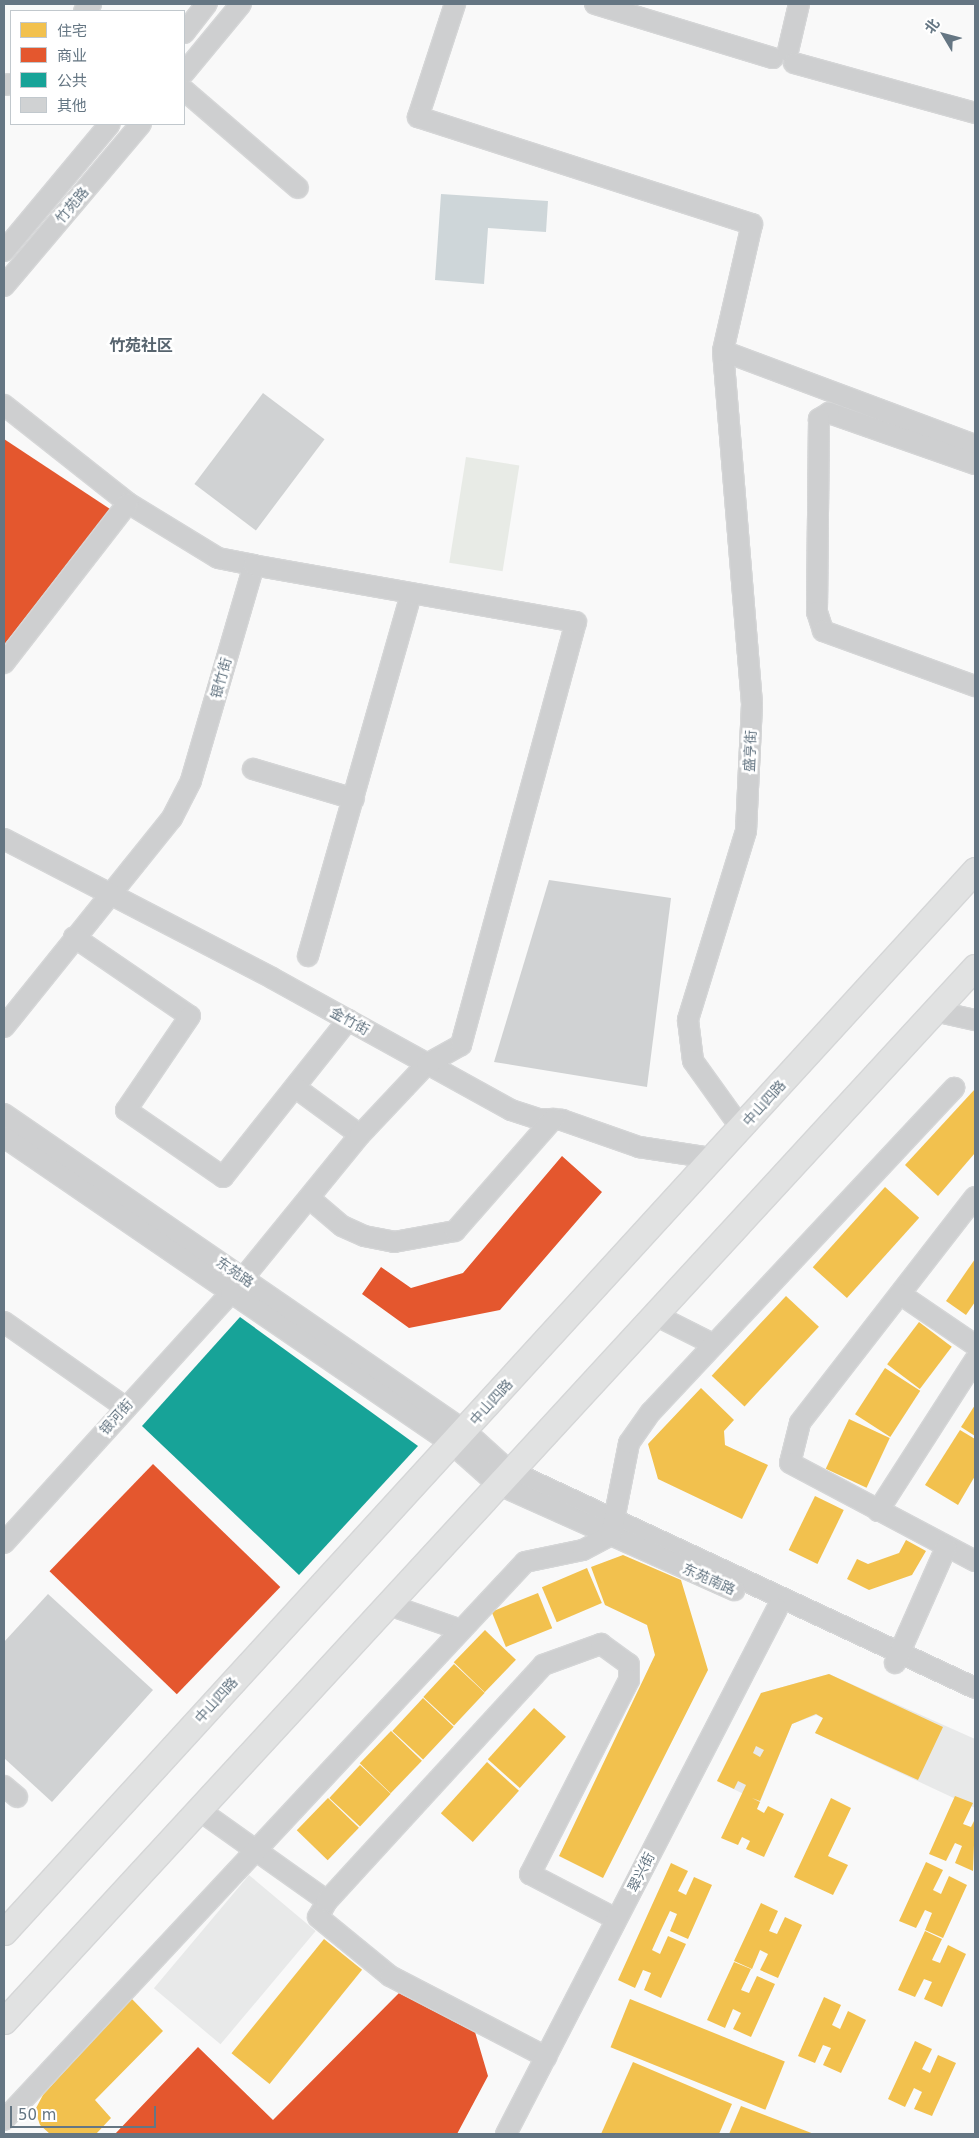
<!DOCTYPE html>
<meta charset="utf-8">
<style>
body{margin:0}
#map{position:relative;width:979px;height:2138px;overflow:hidden;background:#f9f9f9;font-family:"DejaVu Sans","Noto Sans SC",sans-serif}
div>[style]{position:absolute}
.built>*{inset:0;background:#e8e9e9;transform-origin:0 0}
.green>*{inset:0;background:#e8ebe6;transform-origin:0 0}
.water>*{inset:0;background:#ced6d9}
.homes>*{inset:0;background:#f2c14e;transform-origin:0 0}
.shops>*{inset:0;background:#e4572e;transform-origin:0 0}
.public>*{inset:0;background:#17a398}
.building>*{inset:0;background:#d0d2d3;transform-origin:0 0}
.roads{filter:drop-shadow(1px 0 #d5d6d7) drop-shadow(-1px 0 #d5d6d7) drop-shadow(0 1px #d5d6d7) drop-shadow(0 -1px #d5d6d7)}
.minor>*{height:20px;margin:-10px;padding:0 10px;transform-origin:10px;border-radius:10px;background:#cecfd0}
.major>*{height:25px;margin:-12.5px;padding:0 12.5px;transform-origin:12.5px;border-radius:12.5px;background:#e1e2e2}
span{translate:-50% -50%;white-space:nowrap;text-align:center;line-height:1.15;-webkit-text-stroke:5px #fff;paint-order:stroke}
.street-label{font-size:14px;color:#657683}
.quarter-label{font-size:16px;color:#57646e;font-weight:700}
.frame{position:absolute;inset:0;border:5px solid #657683;pointer-events:none}
.legend{position:absolute;left:10px;top:10px;width:175px;height:115px;box-sizing:border-box;background:#fff;border:1px solid #c1c8cd;margin:0;padding:6px 9px;list-style:none;font-size:15px;color:#657683}
.legend li{display:flex;align-items:center;gap:10px;height:25px}
.legend b{width:25px;border:1px solid #c1c8cd}
.north{position:absolute;left:919px;top:10px;width:50px;height:50px;-webkit-text-stroke:4px #fff;paint-order:stroke;rotate:307deg;font-size:14px;font-weight:700;line-height:20px;text-align:center;color:#657683}
.north::after{content:'';display:block;margin:auto;width:18px;height:22px;background:#657683;clip-path:polygon(50% 0,100% 100%,50% 72%,0 100%)}
.scale{position:absolute;left:10px;top:2106px;width:146px;height:22px;box-sizing:border-box;border:2px solid #657683;border-top:0;padding-left:6px;font-size:15px;line-height:18px;white-space:nowrap;color:#657683;-webkit-text-stroke:4px #fff;paint-order:stroke}
</style>
<div id="map">
<div class="built">
<i style="clip-path:polygon(829px 1674px,975px 1739px,975px 1808px,815px 1733px,823px 1718px,816px 1715px,792px 1724px,760px 1802px,717px 1781px,761px 1693px)"></i>
<i style="left:249px;top:1875px;width:87px;height:148px;rotate:40deg"></i>
</div>
<div class="green">
<i style="left:466px;top:457px;width:54px;height:107px;rotate:9deg"></i>
</div>
<div class="water">
<i style="clip-path:polygon(441px 194px,548px 201px,546px 232px,488px 228px,484px 284px,435px 280px)"></i>
</div>
<div class="homes">
<i style="clip-path:polygon(975px 1089px,975px 1153px,938px 1196px,905px 1165px)"></i>
<i style="left:885px;top:1187px;width:46px;height:108px;rotate:42deg"></i>
<i style="clip-path:polygon(975px 1259px,975px 1302px,966px 1315px,946px 1301px)"></i>
<i style="left:786px;top:1296px;width:45px;height:109px;rotate:43deg"></i>
<i style="left:919px;top:1322px;width:41px;height:53px;rotate:37deg"></i>
<i style="left:885px;top:1368px;width:42px;height:55px;rotate:33deg"></i>
<i style="clip-path:polygon(701px 1388px,734px 1420px,724px 1431px,725px 1445px,768px 1465px,742px 1519px,658px 1479px,648px 1444px)"></i>
<i style="clip-path:polygon(975px 1405px,975px 1436px,961px 1427px)"></i>
<i style="left:849px;top:1419px;width:45px;height:55px;rotate:25deg"></i>
<i style="clip-path:polygon(960px 1430px,975px 1439px,975px 1476px,958px 1505px,925px 1485px)"></i>
<i style="left:815px;top:1496px;width:32px;height:60px;rotate:26deg"></i>
<i style="clip-path:polygon(906px 1540px,926px 1551px,912px 1575px,869px 1590px,847px 1579px,857px 1559px,868px 1564px,899px 1553px)"></i>
<i style="clip-path:polygon(623px 1555px,681px 1580px,708px 1670px,603px 1878px,559px 1856px,655px 1655px,647px 1625px,605px 1605px,591px 1567px)"></i>
<i style="left:587px;top:1568px;width:38px;height:49px;rotate:67deg"></i>
<i style="left:538px;top:1593px;width:38px;height:50px;rotate:68deg"></i>
<i style="left:485px;top:1630px;width:43px;height:45px;rotate:44deg"></i>
<i style="left:454px;top:1664px;width:42px;height:45px;rotate:43deg"></i>
<i style="clip-path:polygon(evenodd,829px 1674px,943px 1727px,918px 1780px,815px 1733px,823px 1718px,816px 1714px,792px 1724px,760px 1801px,752px 1798px,760px 1802px,757px 1809px,764px 1813px,768px 1806px,784px 1814px,764px 1857px,746px 1849px,750px 1841px,742px 1837px,738px 1845px,721px 1838px,746px 1785px,738px 1781px,734px 1789px,717px 1781px,761px 1693px,829px 1674px,756px 1746px,764px 1750px,760px 1757px,753px 1753px,756px 1746px)"></i>
<i style="left:423px;top:1698px;width:42px;height:45px;rotate:43deg"></i>
<i style="left:534px;top:1708px;width:43px;height:69px;rotate:42deg"></i>
<i style="left:391px;top:1731px;width:43px;height:45px;rotate:44deg"></i>
<i style="left:487px;top:1762px;width:43px;height:69px;rotate:42deg"></i>
<i style="left:360px;top:1765px;width:42px;height:45px;rotate:43deg"></i>
<i style="clip-path:polygon(955px 1796px,973px 1803px,963px 1824px,971px 1827px,975px 1819px,973px 1871px,955px 1863px,962px 1846px,955px 1843px,946px 1861px,929px 1854px)"></i>
<i style="left:328px;top:1798px;width:43px;height:45px;rotate:44deg"></i>
<i style="clip-path:polygon(831px 1798px,851px 1808px,828px 1856px,848px 1865px,833px 1895px,794px 1877px)"></i>
<i style="clip-path:polygon(926px 1862px,943px 1870px,933px 1890px,941px 1894px,949px 1876px,967px 1885px,943px 1938px,925px 1930px,932px 1913px,925px 1910px,916px 1928px,899px 1921px)"></i>
<i style="clip-path:polygon(671px 1863px,688px 1871px,678px 1891px,686px 1895px,694px 1877px,712px 1885px,688px 1939px,670px 1931px,677px 1914px,670px 1911px,661px 1930px,652px 1950px,660px 1954px,668px 1936px,686px 1944px,661px 1998px,644px 1990px,651px 1973px,643px 1970px,635px 1988px,618px 1980px)"></i>
<i style="clip-path:polygon(761px 1903px,778px 1911px,769px 1931px,777px 1934px,785px 1917px,802px 1925px,778px 1978px,760px 1970px,768px 1954px,760px 1950px,752px 1969px,734px 1961px)"></i>
<i style="clip-path:polygon(925px 1931px,942px 1939px,932px 1960px,940px 1963px,948px 1945px,966px 1954px,942px 2007px,924px 1999px,932px 1982px,924px 1979px,915px 1997px,898px 1990px)"></i>
<i style="left:324px;top:1939px;width:49px;height:147px;rotate:39deg"></i>
<i style="clip-path:polygon(734px 1962px,751px 1969px,741px 1990px,749px 1993px,757px 1976px,775px 1984px,751px 2037px,733px 2029px,741px 2013px,733px 2009px,725px 2028px,707px 2020px)"></i>
<i style="clip-path:polygon(824px 1997px,841px 2005px,832px 2025px,840px 2029px,848px 2011px,866px 2020px,841px 2073px,823px 2065px,831px 2048px,823px 2045px,815px 2063px,798px 2056px)"></i>
<i style="clip-path:polygon(131px 1998px,163px 2031px,95px 2100px,111px 2118px,96px 2134px,50px 2134px,40px 2125px,35px 2110px,43px 2095px)"></i>
<i style="left:630px;top:1999px;width:167px;height:52px;rotate:22deg"></i>
<i style="clip-path:polygon(915px 2041px,932px 2049px,922px 2069px,930px 2073px,938px 2055px,956px 2063px,932px 2116px,914px 2109px,922px 2092px,914px 2088px,905px 2107px,888px 2099px)"></i>
<i style="clip-path:polygon(633px 2062px,732px 2104px,719px 2134px,601px 2134px)"></i>
<i style="clip-path:polygon(741px 2106px,814px 2134px,729px 2134px)"></i>
</div>
<div class="shops">
<i style="clip-path:polygon(4px 439px,110px 509px,4px 645px)"></i>
<i style="clip-path:polygon(562px 1156px,602px 1192px,500px 1310px,409px 1328px,362px 1294px,381px 1267px,411px 1288px,463px 1273px)"></i>
<i style="left:153px;top:1464px;width:177px;height:149px;rotate:44deg"></i>
<i style="clip-path:polygon(400px 1992px,475px 2032px,488px 2076px,457px 2134px,115px 2134px,198px 2047px,273px 2120px)"></i>
</div>
<div class="public">
<i style="clip-path:polygon(240px 1317px,418px 1446px,299px 1575px,142px 1426px)"></i>
</div>
<div class="building">
<i style="left:263px;top:393px;width:77px;height:114px;rotate:37deg"></i>
<i style="clip-path:polygon(549px 880px,671px 898px,647px 1087px,494px 1062px)"></i>
<i style="clip-path:polygon(48px 1594px,153px 1690px,52px 1802px,4px 1758px,4px 1642px)"></i>
</div>
<div class="roads">
<div class="minor">
<i style="left:455px;top:4px;width:119px;rotate:108.1deg"></i>
<i style="left:418px;top:117px;width:351px;rotate:17.8deg"></i>
<i style="left:752px;top:224px;width:130px;rotate:102.9deg"></i>
<i style="left:723px;top:351px;width:354px;rotate:85.3deg"></i>
<i style="left:752px;top:704px;width:127px;rotate:92.7deg"></i>
<i style="left:746px;top:831px;width:198px;rotate:107.1deg"></i>
<i style="left:688px;top:1020px;width:41px;rotate:83deg"></i>
<i style="left:693px;top:1061px;width:82px;rotate:54.4deg"></i>
<i style="left:595px;top:4px;width:186px;rotate:16.9deg"></i>
<i style="left:84px;top:11px;width:10px;rotate:-45deg"></i>
<i style="left:184px;top:33px;width:37px;rotate:-52deg"></i>
<i style="left:788px;top:51px;width:48px;rotate:-76.8deg"></i>
<i style="left:794px;top:63px;width:188px;rotate:15.4deg"></i>
<i style="left:184px;top:73px;width:89px;rotate:-50.4deg"></i>
<i style="left:4px;top:85px;width:7px;rotate:-8deg"></i>
<i style="left:184px;top:90px;width:150px;rotate:40.7deg"></i>
<i style="left:4px;top:251px;width:165px;rotate:-50.2deg"></i>
<i style="left:4px;top:286px;width:212px;rotate:-49.8deg"></i>
<i style="left:723px;top:351px;width:269px;rotate:20.5deg"></i>
<i style="left:4px;top:405px;width:158px;rotate:38.3deg"></i>
<i style="left:128px;top:503px;width:105px;rotate:31.4deg"></i>
<i style="left:218px;top:558px;width:37px;rotate:11deg"></i>
<i style="left:254px;top:565px;width:225px;rotate:106.3deg"></i>
<i style="left:191px;top:781px;width:42px;rotate:117.2deg"></i>
<i style="left:172px;top:818px;width:268px;rotate:128.8deg"></i>
<i style="left:975px;top:464px;width:155px;rotate:-160.7deg"></i>
<i style="left:829px;top:413px;width:12px;rotate:149deg"></i>
<i style="left:819px;top:419px;width:193px;rotate:90.6deg"></i>
<i style="left:817px;top:612px;width:20px;rotate:72deg"></i>
<i style="left:823px;top:631px;width:162px;rotate:19.9deg"></i>
<i style="left:4px;top:663px;width:202px;rotate:-52.2deg"></i>
<i style="left:253px;top:769px;width:105px;rotate:16.5deg"></i>
<i style="left:4px;top:839px;width:302px;rotate:27.4deg"></i>
<i style="left:272px;top:978px;width:273px;rotate:28.9deg"></i>
<i style="left:511px;top:1110px;width:29px;rotate:18deg"></i>
<i style="left:539px;top:1119px;width:23px;rotate:2deg"></i>
<i style="left:562px;top:1120px;width:82px;rotate:19.3deg"></i>
<i style="left:639px;top:1147px;width:74px;rotate:8.6deg"></i>
<i style="left:74px;top:937px;width:140px;rotate:34.3deg"></i>
<i style="left:190px;top:1016px;width:114px;rotate:124.2deg"></i>
<i style="left:126px;top:1110px;width:118px;rotate:34.6deg"></i>
<i style="left:223px;top:1177px;width:201px;rotate:-51.5deg"></i>
<i style="left:308px;top:956px;width:376px;rotate:-74.1deg"></i>
<i style="left:934px;top:1011px;width:42px;rotate:12.4deg"></i>
<i style="left:296px;top:1088px;width:79px;rotate:36.3deg"></i>
<i style="left:4px;top:1114px;width:559px;rotate:34.51deg"></i>
<i style="left:465px;top:1431px;width:58px;rotate:42.2deg"></i>
<i style="left:508px;top:1470px;width:515px;rotate:25.02deg"></i>
<i style="left:4px;top:1137px;width:542px;rotate:34.39deg"></i>
<i style="left:451px;top:1443px;width:62px;rotate:41.7deg"></i>
<i style="left:497px;top:1484px;width:260px;rotate:24.1deg"></i>
<i style="left:975px;top:1197px;width:286px;rotate:127.8deg"></i>
<i style="left:800px;top:1423px;width:41px;rotate:104deg"></i>
<i style="left:790px;top:1463px;width:209px;rotate:27.9deg"></i>
<i style="left:309px;top:1198px;width:43px;rotate:40.3deg"></i>
<i style="left:342px;top:1226px;width:24px;rotate:24deg"></i>
<i style="left:364px;top:1236px;width:31px;rotate:11deg"></i>
<i style="left:394px;top:1242px;width:62px;rotate:-10.2deg"></i>
<i style="left:455px;top:1231px;width:149px;rotate:-48.8deg"></i>
<i style="left:900px;top:1294px;width:91px;rotate:34.2deg"></i>
<i style="left:655px;top:1315px;width:65px;rotate:26.6deg"></i>
<i style="left:4px;top:1322px;width:148px;rotate:35.1deg"></i>
<i style="left:878px;top:1511px;width:179px;rotate:-57.3deg"></i>
<i style="left:4px;top:1543px;width:338px;rotate:-47.8deg"></i>
<i style="left:231px;top:1293px;width:204px;rotate:-50.8deg"></i>
<i style="left:360px;top:1135px;width:98px;rotate:-46.7deg"></i>
<i style="left:427px;top:1064px;width:39px;rotate:-29deg"></i>
<i style="left:461px;top:1045px;width:438px;rotate:-74.8deg"></i>
<i style="left:576px;top:622px;width:327px;rotate:-170deg"></i>
<i style="left:389px;top:1605px;width:76px;rotate:19.1deg"></i>
<i style="left:895px;top:1663px;width:126px;rotate:-66.1deg"></i>
<i style="left:4px;top:1786px;width:17px;rotate:40deg"></i>
<i style="left:199px;top:1810px;width:157px;rotate:35.4deg"></i>
<i style="left:327px;top:1901px;width:18px;rotate:119deg"></i>
<i style="left:318px;top:1917px;width:93px;rotate:39.3deg"></i>
<i style="left:390px;top:1976px;width:176px;rotate:27.4deg"></i>
<i style="left:327px;top:1901px;width:320px;rotate:-47.5deg"></i>
<i style="left:543px;top:1665px;width:62px;rotate:-19.9deg"></i>
<i style="left:601px;top:1644px;width:34px;rotate:36deg"></i>
<i style="left:629px;top:1664px;width:16px;rotate:90deg"></i>
<i style="left:629px;top:1680px;width:218px;rotate:117deg"></i>
<i style="left:530px;top:1874px;width:97px;rotate:27.6deg"></i>
<i style="left:4px;top:2120px;width:763px;rotate:-46.96deg"></i>
<i style="left:525px;top:1562px;width:59px;rotate:-11.7deg"></i>
<i style="left:583px;top:1550px;width:32px;rotate:-28deg"></i>
<i style="left:611px;top:1535px;width:94px;rotate:-78.9deg"></i>
<i style="left:629px;top:1443px;width:38px;rotate:-55deg"></i>
<i style="left:651px;top:1412px;width:444px;rotate:-46.9deg"></i>
<i style="left:506px;top:2134px;width:591px;rotate:-62.7deg"></i>
</div>
<div class="major">
<i style="left:4px;top:1932px;width:1439px;rotate:-47.56deg"></i>
<i style="left:4px;top:2021px;width:1433px;rotate:-47.35deg"></i>
</div>
</div>
<div class="street-label">
<span style="left:72px;top:205px;rotate:-50deg">竹苑路</span>
<span style="left:221px;top:678px;rotate:-74deg">银竹街</span>
<span style="left:750px;top:751px;rotate:-87deg">盛亨街</span>
<span style="left:350px;top:1021px;rotate:29deg">金竹街</span>
<span style="left:764px;top:1103px;rotate:-48deg">中山四路</span>
<span style="left:235px;top:1272px;rotate:34deg">东苑路</span>
<span style="left:491px;top:1402px;rotate:-48deg">中山四路</span>
<span style="left:116px;top:1417px;rotate:-48deg">银河街</span>
<span style="left:709px;top:1579px;rotate:24deg">东苑南路</span>
<span style="left:216px;top:1700px;rotate:-48deg">中山四路</span>
<span style="left:641px;top:1872px;rotate:-63deg">翠兴街</span>
</div>
<div class="quarter-label">
<span style="left:141px;top:346px">竹苑社区</span>
</div>
<div class="frame"></div>
<ul class="legend">
<li><b style="height:14px;background:#f2c14e"></b>住宅</li>
<li><b style="height:14px;background:#e4572e"></b>商业</li>
<li><b style="height:14px;background:#17a398"></b>公共</li>
<li><b style="height:14px;background:#d0d2d3"></b>其他</li>
</ul>
<div class="north">北</div>
<div class="scale">50 m</div>
</div>
